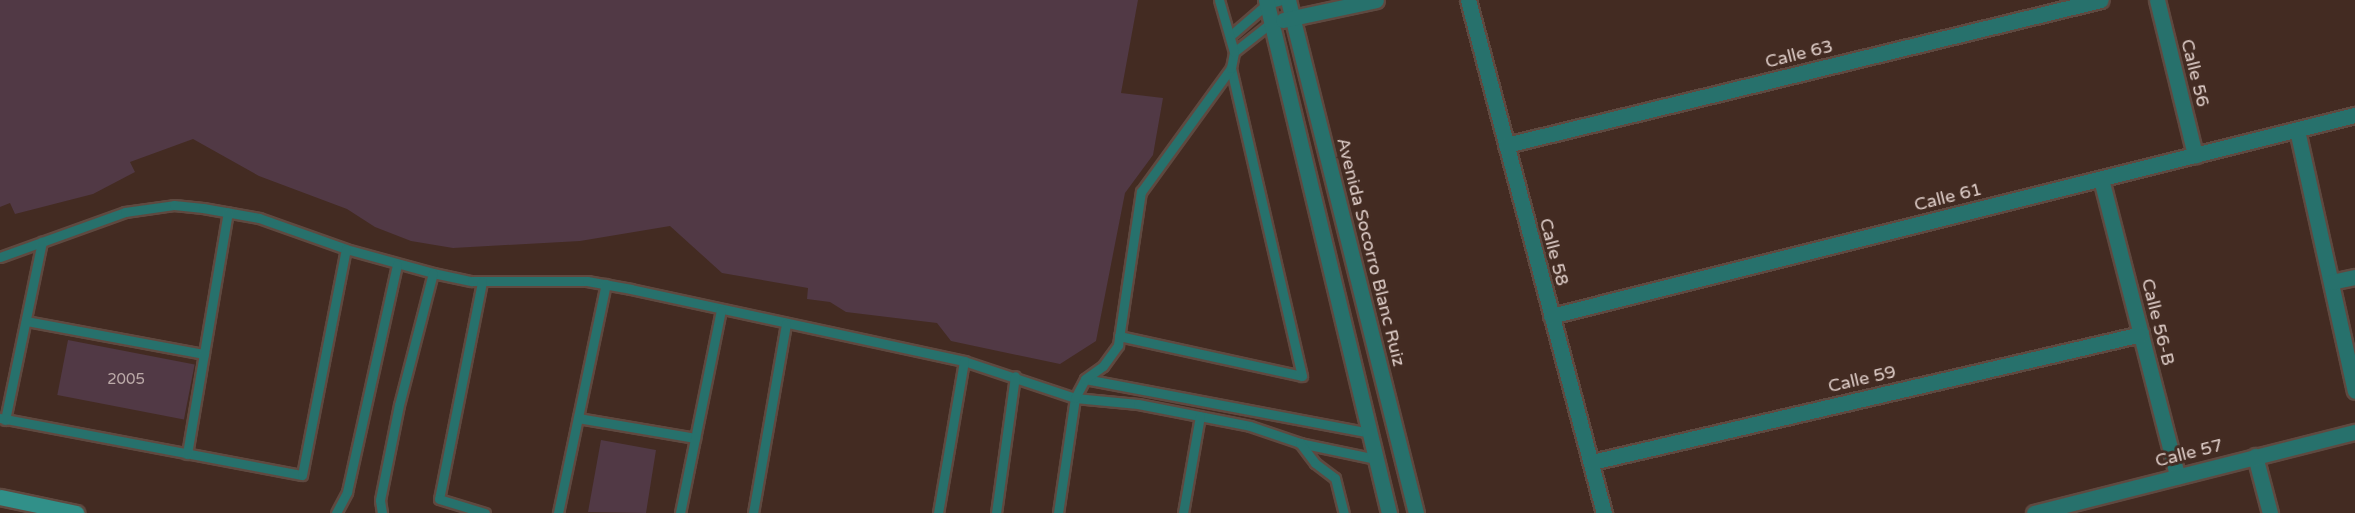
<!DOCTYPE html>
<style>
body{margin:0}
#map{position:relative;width:2355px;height:513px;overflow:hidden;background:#432b22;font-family:"Varela Round",sans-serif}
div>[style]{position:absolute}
.building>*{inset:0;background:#513945;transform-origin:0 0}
.roads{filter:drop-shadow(2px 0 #5f4940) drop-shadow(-2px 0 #5f4940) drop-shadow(0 2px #5f4940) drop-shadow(0 -2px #5f4940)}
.service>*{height:9px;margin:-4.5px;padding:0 4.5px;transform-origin:4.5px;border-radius:4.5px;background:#27716c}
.minor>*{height:15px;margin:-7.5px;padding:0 7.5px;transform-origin:7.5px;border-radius:7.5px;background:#27716c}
.secondary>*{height:15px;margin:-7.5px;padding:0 7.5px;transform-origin:7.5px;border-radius:7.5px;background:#319089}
span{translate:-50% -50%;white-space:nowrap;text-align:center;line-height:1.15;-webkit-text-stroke:6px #432b22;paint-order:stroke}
.number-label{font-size:15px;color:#bcaaa9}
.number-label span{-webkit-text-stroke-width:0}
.street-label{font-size:18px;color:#e0cfca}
</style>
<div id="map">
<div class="building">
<i style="clip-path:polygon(0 0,1138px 0,1121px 93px,1163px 98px,1153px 155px,1125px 193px,1096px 341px,1060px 364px,951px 341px,937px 323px,846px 312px,830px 302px,807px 299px,808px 288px,722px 273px,670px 226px,580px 241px,453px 248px,411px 241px,375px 227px,347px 209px,259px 176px,193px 139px,130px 162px,135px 172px,93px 194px,15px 214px,10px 203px,0 207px)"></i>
<i style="left:68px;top:340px;width:129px;height:56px;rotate:11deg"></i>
<i style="clip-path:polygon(601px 440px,656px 450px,646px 513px,588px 512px)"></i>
</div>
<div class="roads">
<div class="service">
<i style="left:1230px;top:36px;width:49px;rotate:-40.9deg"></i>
<i style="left:1267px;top:4px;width:16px;rotate:-15deg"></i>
<i style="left:1234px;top:52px;width:48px;rotate:-38.3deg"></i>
<i style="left:0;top:257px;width:133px;rotate:-19.8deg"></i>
<i style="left:125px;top:212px;width:49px;rotate:-8.1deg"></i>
<i style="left:174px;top:205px;width:29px;rotate:6deg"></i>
<i style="left:203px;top:208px;width:57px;rotate:10.1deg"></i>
<i style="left:259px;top:218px;width:92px;rotate:19.6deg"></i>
<i style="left:346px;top:249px;width:90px;rotate:15.4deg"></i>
<i style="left:433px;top:273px;width:40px;rotate:12deg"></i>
<i style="left:472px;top:281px;width:115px"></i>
<i style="left:587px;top:281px;width:45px;rotate:10.3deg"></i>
<i style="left:631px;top:289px;width:341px;rotate:12.2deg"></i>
<i style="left:964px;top:361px;width:117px;rotate:18.4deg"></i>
<i style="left:1075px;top:398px;width:63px;rotate:5.4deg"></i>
<i style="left:1138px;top:404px;width:114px;rotate:11.1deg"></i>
<i style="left:1250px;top:426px;width:53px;rotate:18.8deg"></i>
<i style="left:1300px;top:443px;width:78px;rotate:11.9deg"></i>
<i style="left:482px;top:282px;width:221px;rotate:101.2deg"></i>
<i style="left:439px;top:499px;width:48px;rotate:16.9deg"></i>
<i style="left:26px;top:321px;width:181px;rotate:10.5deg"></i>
<i style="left:1119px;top:336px;width:187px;rotate:12.3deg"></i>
<i style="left:1302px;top:376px;width:316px;rotate:-103deg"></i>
<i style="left:1085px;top:379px;width:290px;rotate:10.7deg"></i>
<i style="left:0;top:418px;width:307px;rotate:10.7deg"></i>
<i style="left:302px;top:475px;width:230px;rotate:-79deg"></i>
<i style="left:578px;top:418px;width:119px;rotate:9.7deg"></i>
<i style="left:5px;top:420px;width:182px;rotate:-78.3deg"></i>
<i style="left:1300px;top:443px;width:25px;rotate:53deg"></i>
<i style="left:1315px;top:463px;width:25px;rotate:37deg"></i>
<i style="left:1335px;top:478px;width:36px;rotate:76deg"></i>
<i style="left:187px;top:454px;width:245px;rotate:-80.4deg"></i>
<i style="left:336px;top:513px;width:24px;rotate:-62deg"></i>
<i style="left:347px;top:492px;width:233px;rotate:-77.6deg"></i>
<i style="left:382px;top:513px;width:13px;rotate:-99deg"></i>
<i style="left:380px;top:500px;width:97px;rotate:-78.7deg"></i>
<i style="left:399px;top:405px;width:136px;rotate:-75.6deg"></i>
<i style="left:558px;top:513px;width:234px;rotate:-78.2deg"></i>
<i style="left:680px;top:513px;width:207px;rotate:-78.6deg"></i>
<i style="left:753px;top:513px;width:192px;rotate:-80.1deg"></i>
<i style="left:938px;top:513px;width:154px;rotate:-80.3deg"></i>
<i style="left:996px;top:513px;width:138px;rotate:-82.1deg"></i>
<i style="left:1058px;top:513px;width:116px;rotate:-81.6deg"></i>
<i style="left:1075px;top:398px;width:21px;rotate:-62deg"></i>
<i style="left:1085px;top:379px;width:22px;rotate:-36deg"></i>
<i style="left:1103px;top:366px;width:26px;rotate:-54deg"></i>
<i style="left:1118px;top:345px;width:155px;rotate:-81.5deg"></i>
<i style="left:1141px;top:192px;width:153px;rotate:-54deg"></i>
<i style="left:1231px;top:68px;width:16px;rotate:-79deg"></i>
<i style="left:1234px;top:52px;width:54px;rotate:-106.1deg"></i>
<i style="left:1183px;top:513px;width:98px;rotate:-80.1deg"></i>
</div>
<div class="minor">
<i style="left:1266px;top:0;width:528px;rotate:76.52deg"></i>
<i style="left:1288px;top:0;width:529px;rotate:75.99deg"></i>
<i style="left:1468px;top:0;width:531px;rotate:75.15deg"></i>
<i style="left:2157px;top:0;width:160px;rotate:76.2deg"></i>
<i style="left:1283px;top:20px;width:95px;rotate:-12.1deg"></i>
<i style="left:2297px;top:130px;width:267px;rotate:77.5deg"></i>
<i style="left:1506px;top:145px;width:612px;rotate:-13.7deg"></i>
<i style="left:2101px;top:179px;width:307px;rotate:75.6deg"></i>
<i style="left:2331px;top:282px;width:25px;rotate:-12deg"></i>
<i style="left:1551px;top:316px;width:829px;rotate:-14.04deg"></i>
<i style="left:2255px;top:456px;width:59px;rotate:75.3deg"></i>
<i style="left:1592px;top:462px;width:564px;rotate:-13.12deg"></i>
<i style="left:2034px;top:513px;width:331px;rotate:-14.2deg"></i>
</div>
<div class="secondary">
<i style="left:0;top:497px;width:78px;rotate:11.9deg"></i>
</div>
</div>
<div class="number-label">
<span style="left:126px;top:380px">2005</span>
</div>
<div class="street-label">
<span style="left:1799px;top:54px;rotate:-14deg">Calle 63</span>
<span style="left:2195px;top:73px;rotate:76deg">Calle 56</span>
<span style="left:1948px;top:197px;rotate:-14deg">Calle 61</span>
<span style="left:1371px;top:252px;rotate:76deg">Avenida Socorro Blanc Ruiz</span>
<span style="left:1554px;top:252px;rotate:75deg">Calle 58</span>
<span style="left:2158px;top:322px;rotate:76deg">Calle 56-B</span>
<span style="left:1862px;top:379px;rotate:-13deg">Calle 59</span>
<span style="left:2189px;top:453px;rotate:-14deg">Calle 57</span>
</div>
</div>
